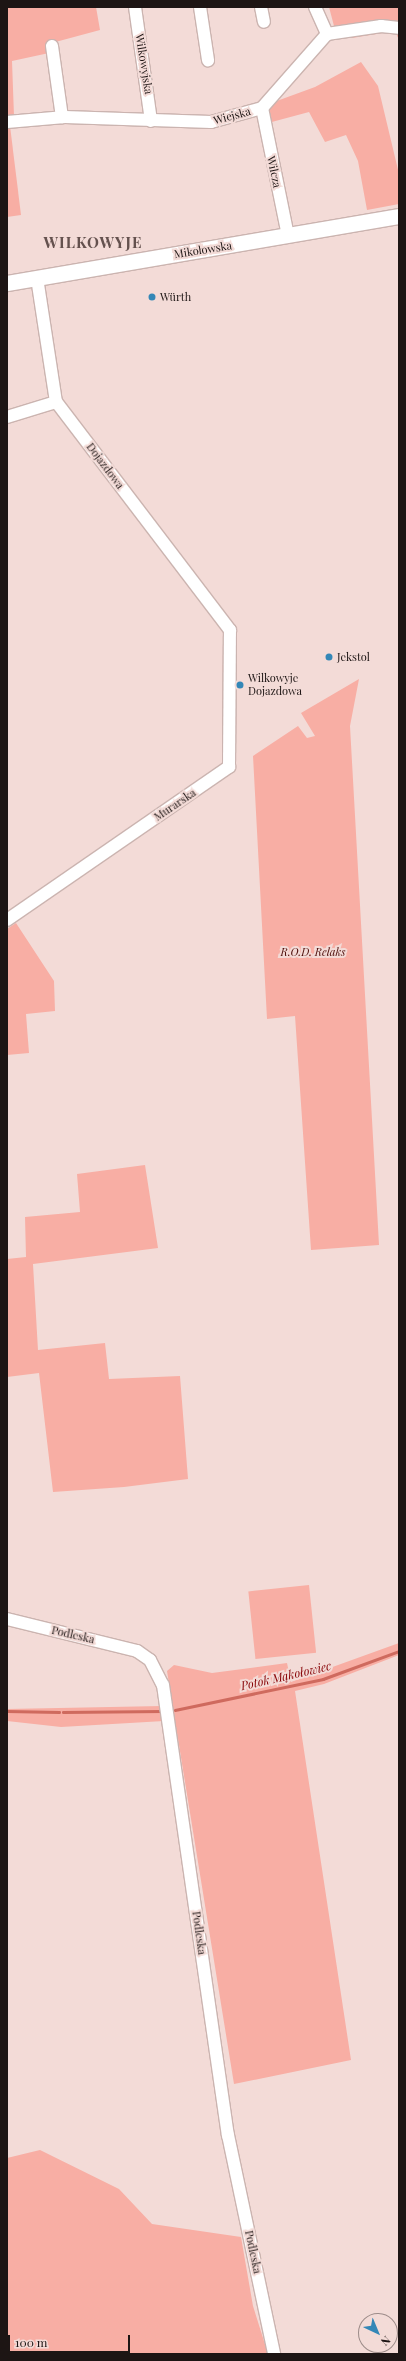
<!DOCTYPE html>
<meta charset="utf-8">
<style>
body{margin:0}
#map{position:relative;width:406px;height:2361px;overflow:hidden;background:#f3dbd7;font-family:"Playfair Display",serif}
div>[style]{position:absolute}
.green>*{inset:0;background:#f8aea4;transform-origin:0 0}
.stream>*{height:2.5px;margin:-1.25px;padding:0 1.25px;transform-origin:1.25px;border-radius:1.25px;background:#cf6a5e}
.roads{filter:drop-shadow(1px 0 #cbb4b0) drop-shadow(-1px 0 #cbb4b0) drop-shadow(0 1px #cbb4b0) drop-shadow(0 -1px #cbb4b0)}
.minor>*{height:12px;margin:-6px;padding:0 6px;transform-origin:6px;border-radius:6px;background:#fff}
.major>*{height:15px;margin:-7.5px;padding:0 7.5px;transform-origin:7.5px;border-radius:7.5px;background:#fff}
.dots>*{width:11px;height:11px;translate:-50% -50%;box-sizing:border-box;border:2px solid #f3dbd7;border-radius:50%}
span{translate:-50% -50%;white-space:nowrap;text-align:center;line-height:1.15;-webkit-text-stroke:4px #f3dbd7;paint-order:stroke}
.street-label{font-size:11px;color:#1d1514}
.poi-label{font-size:11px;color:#1d1514}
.left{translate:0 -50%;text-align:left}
.park-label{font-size:11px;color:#4e0e0a;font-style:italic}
.water-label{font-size:12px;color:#860004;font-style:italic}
.district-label{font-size:15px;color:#64514e;font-weight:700;letter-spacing:1px}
.frame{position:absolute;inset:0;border:8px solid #1d1514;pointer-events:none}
.north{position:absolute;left:358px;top:2313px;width:40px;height:40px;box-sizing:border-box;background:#f3dbd7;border:1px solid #9d8c89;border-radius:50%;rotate:136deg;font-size:11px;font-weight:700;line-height:16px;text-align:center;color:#1d1514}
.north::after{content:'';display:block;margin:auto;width:14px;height:18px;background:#3487b7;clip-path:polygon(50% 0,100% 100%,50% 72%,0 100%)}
.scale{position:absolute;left:8px;top:2335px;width:122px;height:18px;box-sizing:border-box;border:2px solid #1d1514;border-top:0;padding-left:5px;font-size:12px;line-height:14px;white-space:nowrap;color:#1d1514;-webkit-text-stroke:3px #f3dbd7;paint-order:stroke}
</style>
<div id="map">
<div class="green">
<i style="clip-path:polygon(7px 7px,96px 7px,100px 30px,48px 44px,49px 53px,12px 61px,14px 116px,7px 117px)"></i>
<i style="clip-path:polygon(329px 7px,399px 7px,399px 40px,395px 31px,352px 38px,334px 26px)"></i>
<i style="clip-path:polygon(361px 62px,378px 86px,399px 174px,399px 204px,367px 210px,358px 161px,346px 135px,325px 142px,309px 112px,268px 123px,268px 110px,274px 102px,315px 87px)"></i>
<i style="clip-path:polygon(7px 126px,10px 126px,21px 215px,7px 217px)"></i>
<i style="clip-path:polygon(359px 679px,350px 726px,379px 1245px,311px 1250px,295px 1016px,267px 1019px,253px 756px,298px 726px,307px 738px,315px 736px,301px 713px)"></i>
<i style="clip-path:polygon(16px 923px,54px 981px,55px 1011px,26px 1014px,29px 1053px,7px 1055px,7px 929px)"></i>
<i style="clip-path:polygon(145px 1165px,158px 1248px,33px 1264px,38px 1350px,105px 1343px,109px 1379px,180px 1376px,188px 1479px,124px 1487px,53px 1492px,39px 1373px,7px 1377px,7px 1259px,26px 1257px,25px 1217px,80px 1212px,77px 1174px)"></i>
<i style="left:309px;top:1585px;width:68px;height:61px;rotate:84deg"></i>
<i style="clip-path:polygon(399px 1643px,399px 1655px,324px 1684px,295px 1691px,351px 2060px,234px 2084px,167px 1671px,174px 1665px,212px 1673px,287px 1663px,291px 1682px)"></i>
<i style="clip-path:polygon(162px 1706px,164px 1721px,61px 1727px,7px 1721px,7px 1709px)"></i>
<i style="clip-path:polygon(40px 2150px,119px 2189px,152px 2224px,241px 2237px,253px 2306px,268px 2354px,7px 2354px,7px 2158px)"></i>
</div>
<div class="stream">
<i style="left:175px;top:1710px;width:151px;rotate:-11.8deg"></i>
<i style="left:323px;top:1679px;width:81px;rotate:-20.2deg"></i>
<i style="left:7px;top:1711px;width:52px;rotate:1.1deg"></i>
<i style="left:63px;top:1712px;width:100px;rotate:-0.6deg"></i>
</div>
<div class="roads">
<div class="minor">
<i style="left:135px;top:7px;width:115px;rotate:82deg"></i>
<i style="left:200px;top:7px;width:54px;rotate:81.4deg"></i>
<i style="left:261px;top:7px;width:15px;rotate:79deg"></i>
<i style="left:315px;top:7px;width:30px;rotate:66deg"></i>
<i style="left:52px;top:46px;width:72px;rotate:82deg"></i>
<i style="left:262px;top:108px;width:131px;rotate:78.5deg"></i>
<i style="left:7px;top:122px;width:58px;rotate:-4.9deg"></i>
<i style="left:65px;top:117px;width:146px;rotate:2deg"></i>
<i style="left:211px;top:122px;width:53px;rotate:-15.4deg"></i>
<i style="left:262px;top:108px;width:98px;rotate:-48.7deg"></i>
<i style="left:327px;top:34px;width:55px;rotate:-8.4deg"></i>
<i style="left:381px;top:26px;width:18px;rotate:6deg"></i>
<i style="left:7px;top:417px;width:51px;rotate:-17deg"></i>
<i style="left:7px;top:920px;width:270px;rotate:-34.6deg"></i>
<i style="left:229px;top:767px;width:137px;rotate:-89.6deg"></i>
<i style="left:230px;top:630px;width:287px;rotate:-127.3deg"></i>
<i style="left:56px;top:402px;width:125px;rotate:-98.7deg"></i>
<i style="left:7px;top:1619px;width:134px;rotate:13.8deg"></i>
<i style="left:137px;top:1651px;width:16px;rotate:35deg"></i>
<i style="left:150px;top:1660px;width:28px;rotate:63deg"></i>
<i style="left:163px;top:1685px;width:455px;rotate:81.8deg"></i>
<i style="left:228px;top:2135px;width:224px;rotate:78.1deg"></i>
</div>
<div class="major">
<i style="left:7px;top:283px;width:398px;rotate:-9.7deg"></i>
</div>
</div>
<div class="dots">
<i style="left:152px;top:297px;background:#3487b7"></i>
<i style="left:329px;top:657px;background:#3487b7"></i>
<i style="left:240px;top:685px;background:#3487b7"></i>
</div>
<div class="street-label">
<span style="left:144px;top:64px;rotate:81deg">Wilkowyjska</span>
<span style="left:232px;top:116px;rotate:-15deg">Wiejska</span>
<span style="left:274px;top:172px;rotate:78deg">Wilcza</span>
<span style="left:203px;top:250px;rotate:-9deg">Mikołowska</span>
<span style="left:105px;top:466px;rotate:53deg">Dojazdowa</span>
<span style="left:175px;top:805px;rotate:-34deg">Murarska</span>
<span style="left:73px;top:1635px;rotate:13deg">Podleska</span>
<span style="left:199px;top:1933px;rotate:82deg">Podleska</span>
<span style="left:253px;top:2252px;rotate:78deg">Podleska</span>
</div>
<div class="poi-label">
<span class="left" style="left:160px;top:297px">Würth</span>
<span class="left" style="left:337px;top:657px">Jekstol</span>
<span class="left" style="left:248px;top:685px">Wilkowyje<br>Dojazdowa</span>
</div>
<div class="park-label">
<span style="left:313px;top:952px">R.O.D. Relaks</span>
</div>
<div class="water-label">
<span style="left:286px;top:1676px;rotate:-13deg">Potok Mąkołowiec</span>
</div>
<div class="district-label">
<span style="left:93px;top:243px">WILKOWYJE</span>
</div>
<div class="frame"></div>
<div class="north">N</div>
<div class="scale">100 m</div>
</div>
